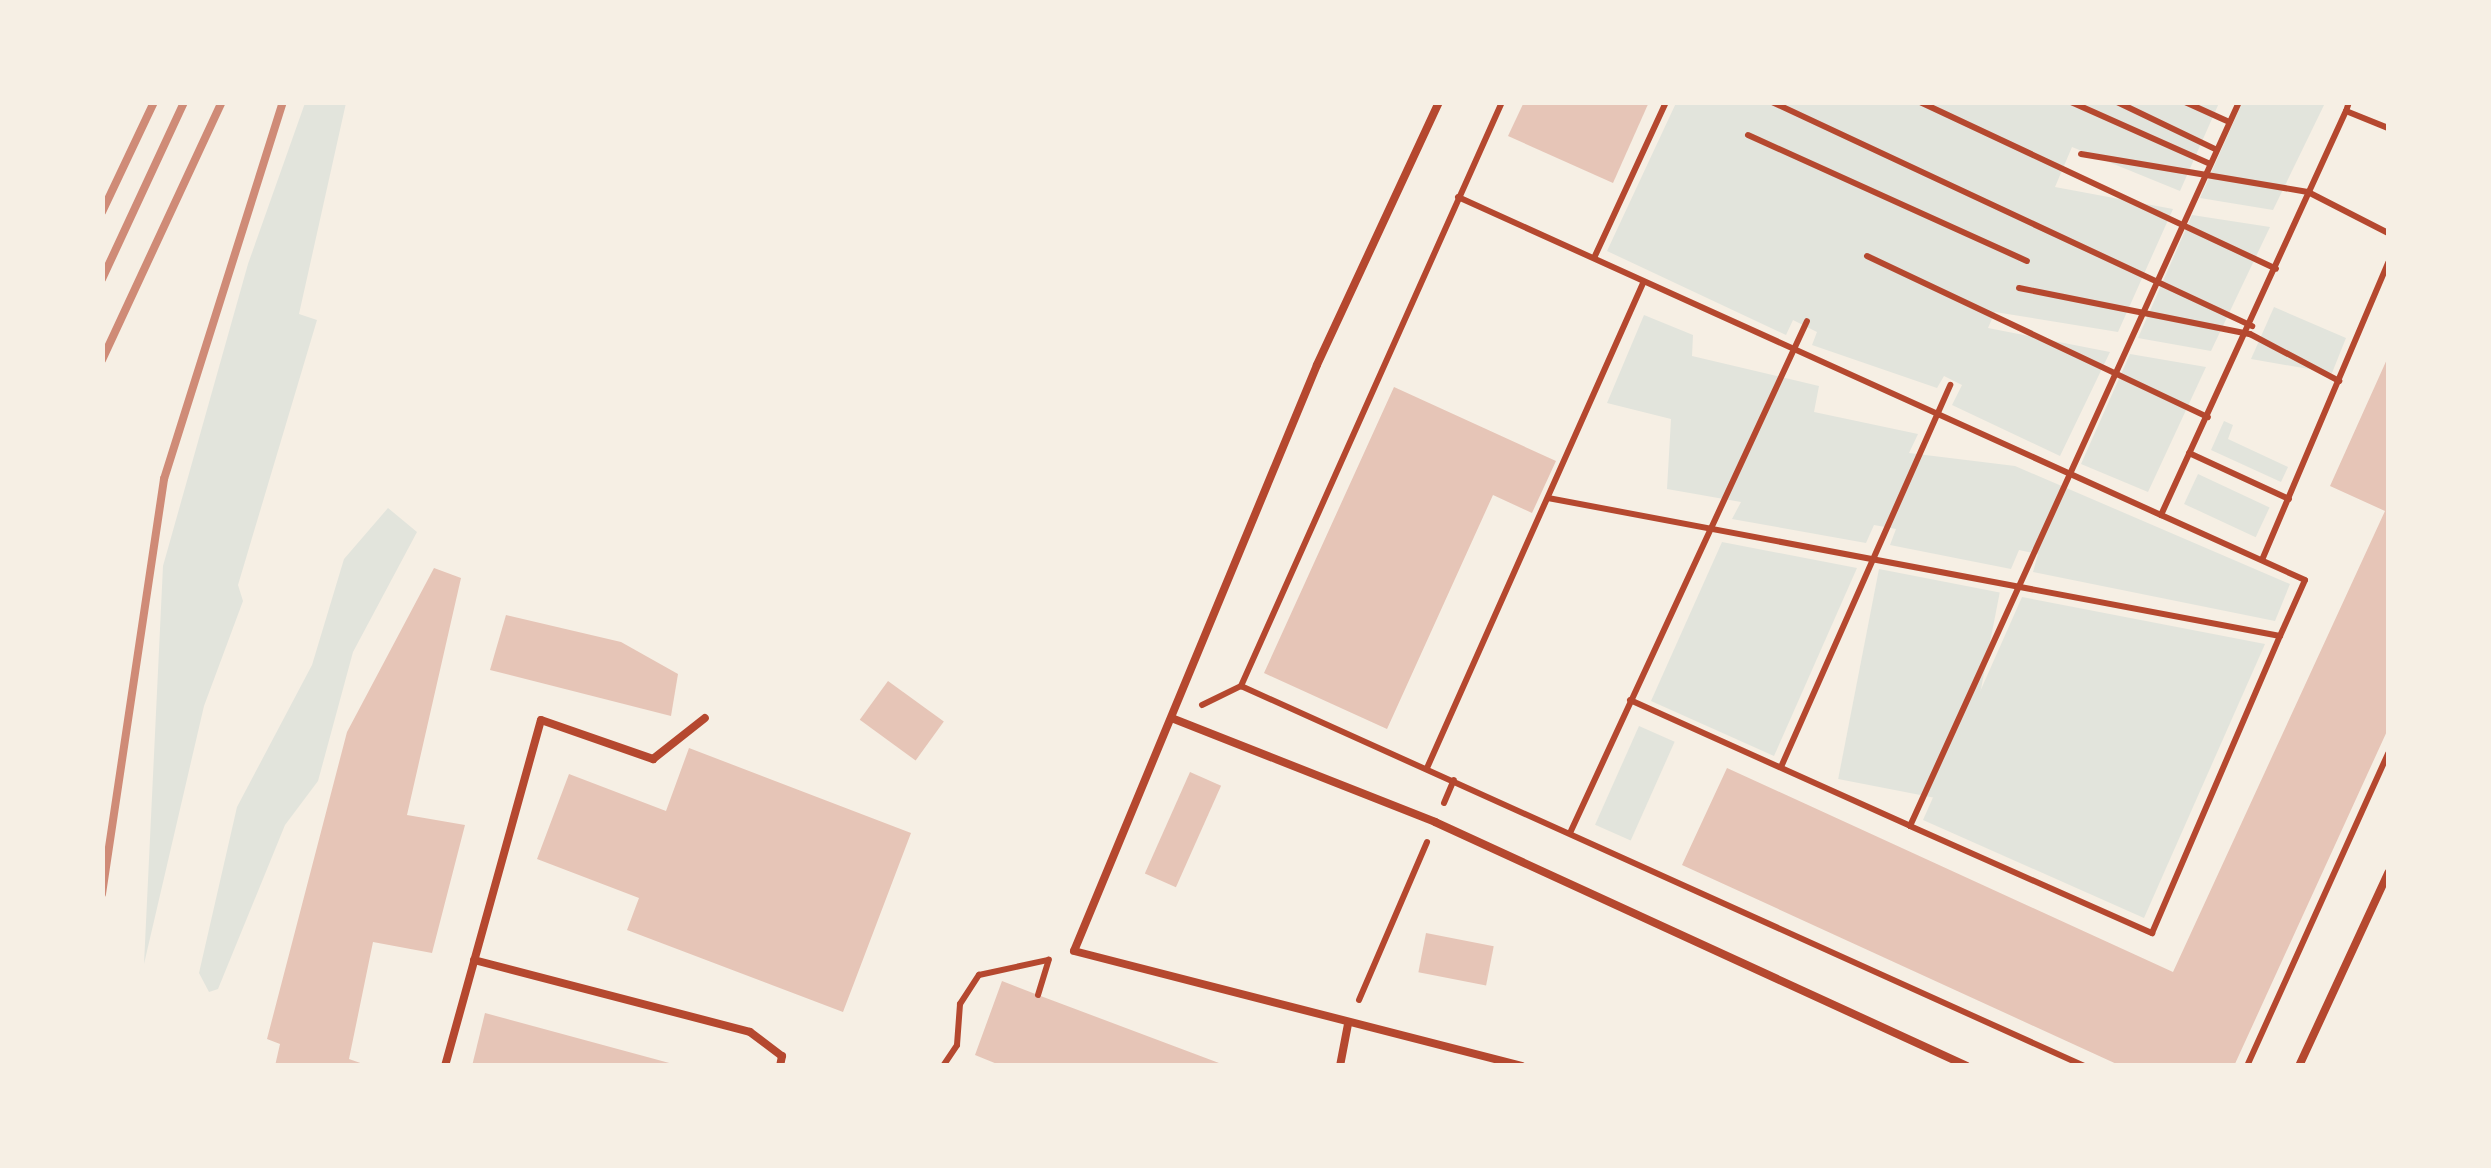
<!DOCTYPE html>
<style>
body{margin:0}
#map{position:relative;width:2491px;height:1168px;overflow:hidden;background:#f6efe4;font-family:Rubik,sans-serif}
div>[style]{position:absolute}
.green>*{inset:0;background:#e2e4dc;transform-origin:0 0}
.building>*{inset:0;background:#e6c5b7;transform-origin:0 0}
.path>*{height:6px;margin:-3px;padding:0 3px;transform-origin:3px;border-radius:3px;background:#b5482f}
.service>*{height:8px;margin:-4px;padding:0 4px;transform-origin:4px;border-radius:4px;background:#b5482f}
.rail>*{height:8px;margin:-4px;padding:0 4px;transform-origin:4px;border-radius:4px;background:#cf8b77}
span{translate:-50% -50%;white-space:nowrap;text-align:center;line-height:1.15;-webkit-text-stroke:9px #f6efe4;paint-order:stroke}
.frame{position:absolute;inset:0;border:105px solid #f6efe4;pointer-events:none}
</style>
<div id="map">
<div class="green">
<i style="clip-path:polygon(305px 103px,346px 103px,299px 314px,317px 320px,238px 585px,243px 601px,204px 706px,144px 964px,163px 566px,248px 264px)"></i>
<i style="clip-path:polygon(1676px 103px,2219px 103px,2180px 191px,2072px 147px,2055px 187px,2173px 209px,2118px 332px,1995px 312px,1988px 328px,2110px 352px,2060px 456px,1952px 405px,1962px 385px,1944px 376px,1937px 388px,1812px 345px,1817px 332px,1793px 320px,1786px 335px,1607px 251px)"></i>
<i style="clip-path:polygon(2242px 103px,2325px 103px,2273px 210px,2200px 198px)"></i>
<i style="clip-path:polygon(2192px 215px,2270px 227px,2211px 351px,2138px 338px)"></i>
<i style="clip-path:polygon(2274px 307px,2346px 338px,2332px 373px,2251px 359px)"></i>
<i style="clip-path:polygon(1644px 315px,1693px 335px,1692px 356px,1819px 386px,1814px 412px,1918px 434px,1909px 453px,2015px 466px,2290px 584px,2275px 621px,2033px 572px,2038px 554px,2019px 550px,2011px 569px,1890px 545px,1896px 529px,1874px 525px,1866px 543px,1732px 519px,1741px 502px,1667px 489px,1671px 419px,1607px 403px)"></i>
<i style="clip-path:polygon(2130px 354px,2206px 367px,2148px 492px,2081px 464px)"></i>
<i style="clip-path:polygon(2224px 421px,2233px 425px,2228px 439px,2288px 467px,2281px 482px,2211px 450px)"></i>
<i style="left:2198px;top:474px;width:79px;height:33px;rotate:25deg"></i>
<i style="clip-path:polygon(388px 508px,417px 532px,353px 652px,318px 781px,285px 825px,218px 989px,209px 992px,199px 973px,237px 807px,312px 665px,344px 559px)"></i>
<i style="clip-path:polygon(1722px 542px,1857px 568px,1774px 756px,1651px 701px)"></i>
<i style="left:1879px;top:569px;width:123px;height:214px;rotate:11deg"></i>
<i style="clip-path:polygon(2022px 597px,2265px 644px,2144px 918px,1923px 820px)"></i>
<i style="left:1639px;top:726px;width:39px;height:108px;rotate:24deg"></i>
</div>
<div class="building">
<i style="clip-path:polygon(1524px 102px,1649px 102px,1613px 183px,1508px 136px)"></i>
<i style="clip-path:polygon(2388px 357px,2388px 729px,2234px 1066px,2121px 1066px,1682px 865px,1727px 768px,2173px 972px,2385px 511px,2330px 486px)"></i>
<i style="clip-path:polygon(1394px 387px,1556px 461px,1532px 513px,1493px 495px,1387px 729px,1264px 673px)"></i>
<i style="clip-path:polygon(434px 568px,461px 578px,407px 815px,465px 825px,432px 953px,373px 942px,349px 1059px,369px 1066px,275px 1066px,280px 1044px,267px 1039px,347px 732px)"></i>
<i style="clip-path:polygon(506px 615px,621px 642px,678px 674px,671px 716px,490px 670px)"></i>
<i style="left:888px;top:681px;width:69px;height:48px;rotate:36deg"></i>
<i style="clip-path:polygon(689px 748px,911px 833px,843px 1012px,627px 930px,639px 898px,537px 859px,569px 774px,666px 811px)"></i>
<i style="left:1190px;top:772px;width:34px;height:111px;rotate:24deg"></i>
<i style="left:1426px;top:933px;width:69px;height:40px;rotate:11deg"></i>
<i style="clip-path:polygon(1002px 981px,1038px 995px,1227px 1066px,1002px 1066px,975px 1055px)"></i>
<i style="clip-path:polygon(485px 1013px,673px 1064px,673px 1066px,472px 1066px)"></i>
</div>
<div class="path">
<i style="left:1502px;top:102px;width:640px;rotate:114.08deg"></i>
<i style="left:1241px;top:686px;width:925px;rotate:24.26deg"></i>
<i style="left:1772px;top:102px;width:530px;rotate:25.02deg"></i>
<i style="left:1920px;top:102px;width:393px;rotate:25.1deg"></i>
<i style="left:2071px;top:102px;width:150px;rotate:24deg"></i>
<i style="left:2117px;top:102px;width:109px;rotate:25.6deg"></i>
<i style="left:2185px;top:102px;width:48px;rotate:24.4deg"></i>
<i style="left:2349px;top:102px;width:9px;rotate:108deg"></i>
<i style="left:2346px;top:111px;width:45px;rotate:22deg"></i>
<i style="left:1748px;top:135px;width:306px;rotate:24.3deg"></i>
<i style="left:2081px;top:154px;width:230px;rotate:9.5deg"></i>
<i style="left:2308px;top:192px;width:90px;rotate:27.1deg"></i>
<i style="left:1458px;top:197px;width:772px;rotate:24.34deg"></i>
<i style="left:2161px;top:515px;width:444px;rotate:-65.4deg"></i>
<i style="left:1867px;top:256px;width:377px;rotate:25.3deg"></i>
<i style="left:1594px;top:258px;width:172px;rotate:-65.2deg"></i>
<i style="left:2019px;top:288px;width:236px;rotate:11.3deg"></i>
<i style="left:2250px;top:334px;width:101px;rotate:27.8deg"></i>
<i style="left:2189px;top:453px;width:110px;rotate:24.7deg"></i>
<i style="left:1548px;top:498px;width:745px;rotate:10.68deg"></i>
<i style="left:2280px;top:636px;width:61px;rotate:-65.9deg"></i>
<i style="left:2305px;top:580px;width:158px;rotate:-155.7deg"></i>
<i style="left:2262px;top:560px;width:323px;rotate:-67deg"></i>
<i style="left:1630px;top:700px;width:307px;rotate:24.2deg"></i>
<i style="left:1910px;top:826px;width:795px;rotate:-65.56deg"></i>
<i style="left:1202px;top:705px;width:43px;rotate:-26deg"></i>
<i style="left:1781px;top:767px;width:418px;rotate:-66.1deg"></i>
<i style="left:1427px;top:768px;width:531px;rotate:-65.99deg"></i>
<i style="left:1444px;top:803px;width:25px;rotate:-67deg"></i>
<i style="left:1910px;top:826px;width:265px;rotate:23.9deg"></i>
<i style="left:2152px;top:933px;width:323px;rotate:-66.7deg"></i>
<i style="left:1570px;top:833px;width:564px;rotate:-65.16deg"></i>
<i style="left:1038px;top:995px;width:37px;rotate:-73deg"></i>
<i style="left:1359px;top:1000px;width:172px;rotate:-66.7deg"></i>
<i style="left:943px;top:1066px;width:25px;rotate:-56deg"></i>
<i style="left:957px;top:1045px;width:41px;rotate:-85.8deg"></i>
<i style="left:960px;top:1004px;width:35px;rotate:-57deg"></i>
<i style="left:979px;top:975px;width:71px;rotate:-12.3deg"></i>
<i style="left:2247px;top:1066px;width:343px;rotate:-65.7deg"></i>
</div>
<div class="service">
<i style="left:1439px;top:102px;width:290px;rotate:114.9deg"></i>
<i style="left:1317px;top:365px;width:634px;rotate:112.52deg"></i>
<i style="left:1074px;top:951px;width:462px;rotate:14.4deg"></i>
<i style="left:1174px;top:719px;width:281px;rotate:21.5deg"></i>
<i style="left:1435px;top:822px;width:585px;rotate:24.64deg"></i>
<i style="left:474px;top:960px;width:285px;rotate:14.6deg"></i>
<i style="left:750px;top:1032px;width:40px;rotate:37deg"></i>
<i style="left:782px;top:1056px;width:10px;rotate:101deg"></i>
<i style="left:445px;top:1066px;width:359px;rotate:-74.5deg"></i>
<i style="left:541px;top:720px;width:119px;rotate:19.2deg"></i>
<i style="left:653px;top:759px;width:66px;rotate:-38.3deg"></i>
<i style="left:1340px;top:1066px;width:43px;rotate:-79.2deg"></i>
<i style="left:2299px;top:1066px;width:213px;rotate:-65.2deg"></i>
</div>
<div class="rail">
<i style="left:102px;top:212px;width:122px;rotate:-64.7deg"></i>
<i style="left:102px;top:279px;width:195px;rotate:-65.1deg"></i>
<i style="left:102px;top:360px;width:285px;rotate:-65.1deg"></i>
<i style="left:102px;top:894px;width:420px;rotate:-81.5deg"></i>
<i style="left:164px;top:479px;width:395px;rotate:-72.5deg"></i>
</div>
<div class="frame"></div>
</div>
